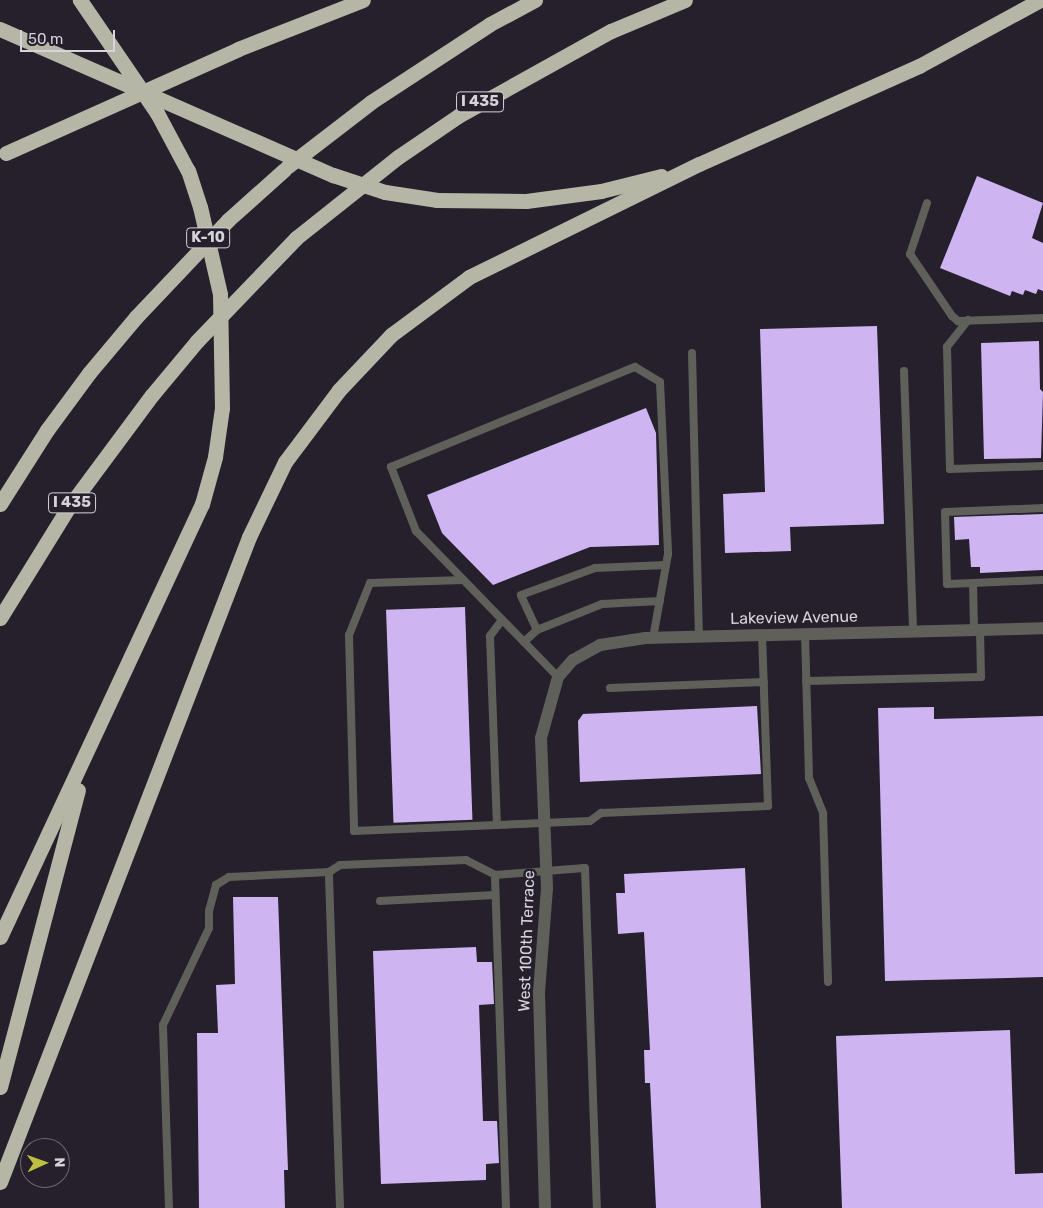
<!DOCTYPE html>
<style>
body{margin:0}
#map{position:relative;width:1043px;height:1208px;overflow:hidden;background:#25202c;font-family:Rubik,sans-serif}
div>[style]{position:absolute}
.building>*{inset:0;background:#ceb5f2;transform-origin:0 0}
.lane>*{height:8px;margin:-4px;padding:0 4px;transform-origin:4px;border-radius:4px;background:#5f6059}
.street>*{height:12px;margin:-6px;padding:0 6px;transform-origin:6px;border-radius:6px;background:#5f6059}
.highway>*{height:15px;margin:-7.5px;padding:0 7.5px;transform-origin:7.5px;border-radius:7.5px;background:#b5b6a5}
.highway-bridge>*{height:15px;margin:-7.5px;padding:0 7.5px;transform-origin:7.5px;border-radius:7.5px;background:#b5b6a5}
span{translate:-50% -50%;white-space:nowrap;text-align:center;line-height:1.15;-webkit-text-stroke:5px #25202c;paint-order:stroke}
.shield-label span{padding:1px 4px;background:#25202c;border:1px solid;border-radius:4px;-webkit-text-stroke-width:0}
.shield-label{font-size:15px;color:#d6d3db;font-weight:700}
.street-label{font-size:16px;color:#d6d3db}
.north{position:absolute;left:20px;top:1138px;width:50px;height:50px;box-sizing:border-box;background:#25202c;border:1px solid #6c6872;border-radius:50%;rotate:88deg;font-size:14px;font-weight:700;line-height:20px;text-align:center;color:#d6d3db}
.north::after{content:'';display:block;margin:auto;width:18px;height:22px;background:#bebf42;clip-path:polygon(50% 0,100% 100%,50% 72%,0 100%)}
.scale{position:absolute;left:20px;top:30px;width:95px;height:22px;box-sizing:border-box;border:2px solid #d6d3db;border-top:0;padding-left:6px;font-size:15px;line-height:18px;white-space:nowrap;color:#d6d3db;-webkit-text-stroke:4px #25202c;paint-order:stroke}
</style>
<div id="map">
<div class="building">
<i style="clip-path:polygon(977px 176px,1043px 203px,1032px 238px,1043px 243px,1043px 291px,1038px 289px,1036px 294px,1025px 290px,1023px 295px,1012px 291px,1010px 296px,940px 268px)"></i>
<i style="clip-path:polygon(877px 326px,884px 524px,790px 527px,791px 551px,725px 553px,723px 494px,765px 492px,760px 329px)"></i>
<i style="clip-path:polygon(1039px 341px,1040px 389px,1043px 392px,1041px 458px,984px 459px,981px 343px)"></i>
<i style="clip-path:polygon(646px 408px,656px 433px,659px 545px,590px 547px,493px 585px,442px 533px,427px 495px)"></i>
<i style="clip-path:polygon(1043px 514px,1043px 570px,980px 573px,980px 567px,971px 567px,969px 539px,955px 540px,954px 517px)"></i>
<i style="left:465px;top:607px;width:213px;height:79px;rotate:88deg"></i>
<i style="clip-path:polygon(757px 706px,761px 774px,580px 782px,578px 721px,583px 714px)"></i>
<i style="clip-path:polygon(934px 707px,934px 719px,1043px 716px,1043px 977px,885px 981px,878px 708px)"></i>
<i style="clip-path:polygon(745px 868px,761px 1208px,656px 1208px,650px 1083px,645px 1083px,644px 1050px,650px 1050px,644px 932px,618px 934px,616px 893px,625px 893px,624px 874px)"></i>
<i style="clip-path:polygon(233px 897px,278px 897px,288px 1170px,284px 1170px,285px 1208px,199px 1208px,197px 1033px,218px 1033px,216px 985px,235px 984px)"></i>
<i style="clip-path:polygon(476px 947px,477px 962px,492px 962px,494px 1004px,479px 1005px,483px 1121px,497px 1121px,499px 1163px,486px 1164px,486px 1180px,381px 1184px,373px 951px)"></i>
<i style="clip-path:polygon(1010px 1030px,1015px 1174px,1043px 1173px,1043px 1208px,842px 1208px,836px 1036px)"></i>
</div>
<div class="lane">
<i style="left:927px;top:203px;width:54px;rotate:108.4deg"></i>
<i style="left:910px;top:254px;width:75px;rotate:55.9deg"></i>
<i style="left:952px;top:316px;width:8px;rotate:40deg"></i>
<i style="left:958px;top:321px;width:85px;rotate:-2deg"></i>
<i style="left:968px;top:320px;width:34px;rotate:128deg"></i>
<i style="left:947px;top:347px;width:122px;rotate:88.6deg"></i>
<i style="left:950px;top:469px;width:93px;rotate:-1.8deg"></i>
<i style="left:692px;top:353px;width:284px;rotate:88.6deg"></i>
<i style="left:904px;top:371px;width:260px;rotate:88deg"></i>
<i style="left:463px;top:580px;width:93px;rotate:178.2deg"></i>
<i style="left:370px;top:583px;width:56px;rotate:112deg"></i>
<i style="left:349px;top:635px;width:196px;rotate:88.5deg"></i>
<i style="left:354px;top:831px;width:143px;rotate:-2.4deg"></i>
<i style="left:973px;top:583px;width:26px;rotate:178deg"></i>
<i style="left:947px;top:584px;width:72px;rotate:-91.6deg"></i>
<i style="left:945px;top:512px;width:98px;rotate:-2.3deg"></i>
<i style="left:502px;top:620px;width:20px;rotate:127deg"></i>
<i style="left:490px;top:636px;width:189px;rotate:87.9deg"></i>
<i style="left:497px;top:825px;width:93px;rotate:-2.5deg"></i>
<i style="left:590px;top:821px;width:14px;rotate:-36deg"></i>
<i style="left:601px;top:813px;width:167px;rotate:-2.4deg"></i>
<i style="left:768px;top:806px;width:171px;rotate:-92deg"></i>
<i style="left:537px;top:630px;width:70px;rotate:-21.8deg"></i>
<i style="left:602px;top:604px;width:58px;rotate:-3deg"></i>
<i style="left:974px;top:630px;width:47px;rotate:-91.2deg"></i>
<i style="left:973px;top:583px;width:70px;rotate:-2.5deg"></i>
<i style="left:805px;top:634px;width:144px;rotate:88.4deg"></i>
<i style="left:809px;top:778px;width:38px;rotate:68deg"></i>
<i style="left:823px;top:813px;width:169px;rotate:88.3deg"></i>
<i style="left:524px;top:642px;width:18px;rotate:-43deg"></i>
<i style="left:537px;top:630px;width:38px;rotate:-115deg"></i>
<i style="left:521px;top:595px;width:79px;rotate:-20deg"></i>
<i style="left:595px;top:568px;width:71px;rotate:-2.4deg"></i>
<i style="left:558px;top:677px;width:204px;rotate:-134.2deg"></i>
<i style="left:416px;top:531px;width:69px;rotate:-111.3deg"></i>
<i style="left:391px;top:467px;width:264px;rotate:-22.3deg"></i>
<i style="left:635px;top:367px;width:29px;rotate:31deg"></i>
<i style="left:660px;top:382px;width:172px;rotate:87.3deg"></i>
<i style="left:668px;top:554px;width:85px;rotate:100.1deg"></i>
<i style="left:806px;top:681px;width:175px;rotate:-1.3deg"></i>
<i style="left:981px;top:677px;width:47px;rotate:-91.2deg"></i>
<i style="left:610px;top:688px;width:154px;rotate:-2.2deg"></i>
<i style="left:380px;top:901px;width:115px;rotate:-3deg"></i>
<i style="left:169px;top:1208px;width:183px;rotate:-91.9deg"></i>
<i style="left:163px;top:1025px;width:107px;rotate:-64.6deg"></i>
<i style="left:209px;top:928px;width:17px;rotate:-90deg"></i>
<i style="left:209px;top:911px;width:27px;rotate:-75deg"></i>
<i style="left:216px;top:885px;width:15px;rotate:-32deg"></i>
<i style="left:229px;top:877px;width:100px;rotate:-2.9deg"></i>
<i style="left:340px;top:1208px;width:336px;rotate:-91.9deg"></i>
<i style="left:329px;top:872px;width:13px;rotate:-32deg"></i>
<i style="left:340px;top:865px;width:126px;rotate:-2.3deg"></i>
<i style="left:466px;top:860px;width:33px;rotate:27deg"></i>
<i style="left:506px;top:1208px;width:333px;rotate:-91.9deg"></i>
<i style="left:495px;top:875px;width:90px;rotate:-4.4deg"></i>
<i style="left:585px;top:868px;width:340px;rotate:88deg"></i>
</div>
<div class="street">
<i style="left:545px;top:1208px;width:216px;rotate:-91.6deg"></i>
<i style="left:539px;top:992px;width:104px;rotate:-85.6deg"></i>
<i style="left:547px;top:888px;width:150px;rotate:-92.3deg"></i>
<i style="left:541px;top:738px;width:63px;rotate:-74.4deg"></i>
<i style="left:558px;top:677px;width:23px;rotate:-49deg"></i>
<i style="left:573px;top:660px;width:31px;rotate:-29deg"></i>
<i style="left:600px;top:645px;width:46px;rotate:-8.8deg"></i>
<i style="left:645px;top:638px;width:398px;rotate:-1.4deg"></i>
</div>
<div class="highway">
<i style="left:238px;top:49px;width:134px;rotate:-21.4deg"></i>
<i style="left:288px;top:166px;width:105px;rotate:-37.6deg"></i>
<i style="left:371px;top:102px;width:142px;rotate:-33.2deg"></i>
<i style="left:490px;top:24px;width:51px;rotate:-28.1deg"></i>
<i style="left:437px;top:200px;width:89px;rotate:0.6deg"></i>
<i style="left:526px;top:201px;width:76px;rotate:-7.6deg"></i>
<i style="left:601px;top:191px;width:62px;rotate:-14deg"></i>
<i style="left:296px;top:238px;width:130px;rotate:-38.5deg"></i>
<i style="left:398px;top:157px;width:73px;rotate:-34.3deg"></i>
<i style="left:458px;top:116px;width:175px;rotate:-29.1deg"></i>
<i style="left:611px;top:31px;width:80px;rotate:-22.7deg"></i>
<i style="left:0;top:504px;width:88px;rotate:-57.6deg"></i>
<i style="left:47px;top:430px;width:71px;rotate:-53.6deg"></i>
<i style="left:89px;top:373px;width:73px;rotate:-50deg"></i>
<i style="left:0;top:618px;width:129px;rotate:-58.3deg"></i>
<i style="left:68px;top:508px;width:141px;rotate:-53.4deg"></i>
<i style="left:0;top:937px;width:478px;rotate:-65deg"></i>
<i style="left:202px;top:504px;width:49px;rotate:-74.5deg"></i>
<i style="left:215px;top:457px;width:49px;rotate:-81.9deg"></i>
<i style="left:222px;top:408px;width:114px;rotate:-91deg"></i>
<i style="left:220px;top:294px;width:89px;rotate:-102.9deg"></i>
<i style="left:200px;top:207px;width:38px;rotate:-108deg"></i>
<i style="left:188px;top:171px;width:66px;rotate:-118.1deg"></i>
<i style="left:157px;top:113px;width:137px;rotate:-124.3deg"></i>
<i style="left:0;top:1087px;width:307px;rotate:-75.3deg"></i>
<i style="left:0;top:1182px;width:691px;rotate:-68.89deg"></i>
<i style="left:249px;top:537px;width:83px;rotate:-64.4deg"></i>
<i style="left:285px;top:462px;width:90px;rotate:-53.1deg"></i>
<i style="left:339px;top:390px;width:76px;rotate:-46.6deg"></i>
<i style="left:391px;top:335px;width:97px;rotate:-36.6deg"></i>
<i style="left:469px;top:277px;width:256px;rotate:-26.2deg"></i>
<i style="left:699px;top:164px;width:241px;rotate:-24deg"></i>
<i style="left:919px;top:66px;width:138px;rotate:-28.6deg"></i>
</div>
<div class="highway-bridge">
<i style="left:0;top:29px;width:364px;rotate:23.7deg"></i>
<i style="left:333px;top:175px;width:55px;rotate:18.1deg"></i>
<i style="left:385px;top:192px;width:53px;rotate:8.7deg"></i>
<i style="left:6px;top:153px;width:254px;rotate:-24.1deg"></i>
<i style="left:136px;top:317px;width:134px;rotate:-46.5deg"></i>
<i style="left:228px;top:220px;width:75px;rotate:-41.8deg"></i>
<i style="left:152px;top:395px;width:70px;rotate:-50.2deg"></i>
<i style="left:197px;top:341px;width:143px;rotate:-46.1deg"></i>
</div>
<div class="shield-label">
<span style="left:480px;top:102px">I 435</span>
<span style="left:208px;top:238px">K-10</span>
<span style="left:72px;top:503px">I 435</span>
</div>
<div class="street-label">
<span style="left:794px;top:618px;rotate:-1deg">Lakeview Avenue</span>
<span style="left:527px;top:941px;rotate:-88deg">West 100th Terrace</span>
</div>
<div class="north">N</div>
<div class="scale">50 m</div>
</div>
